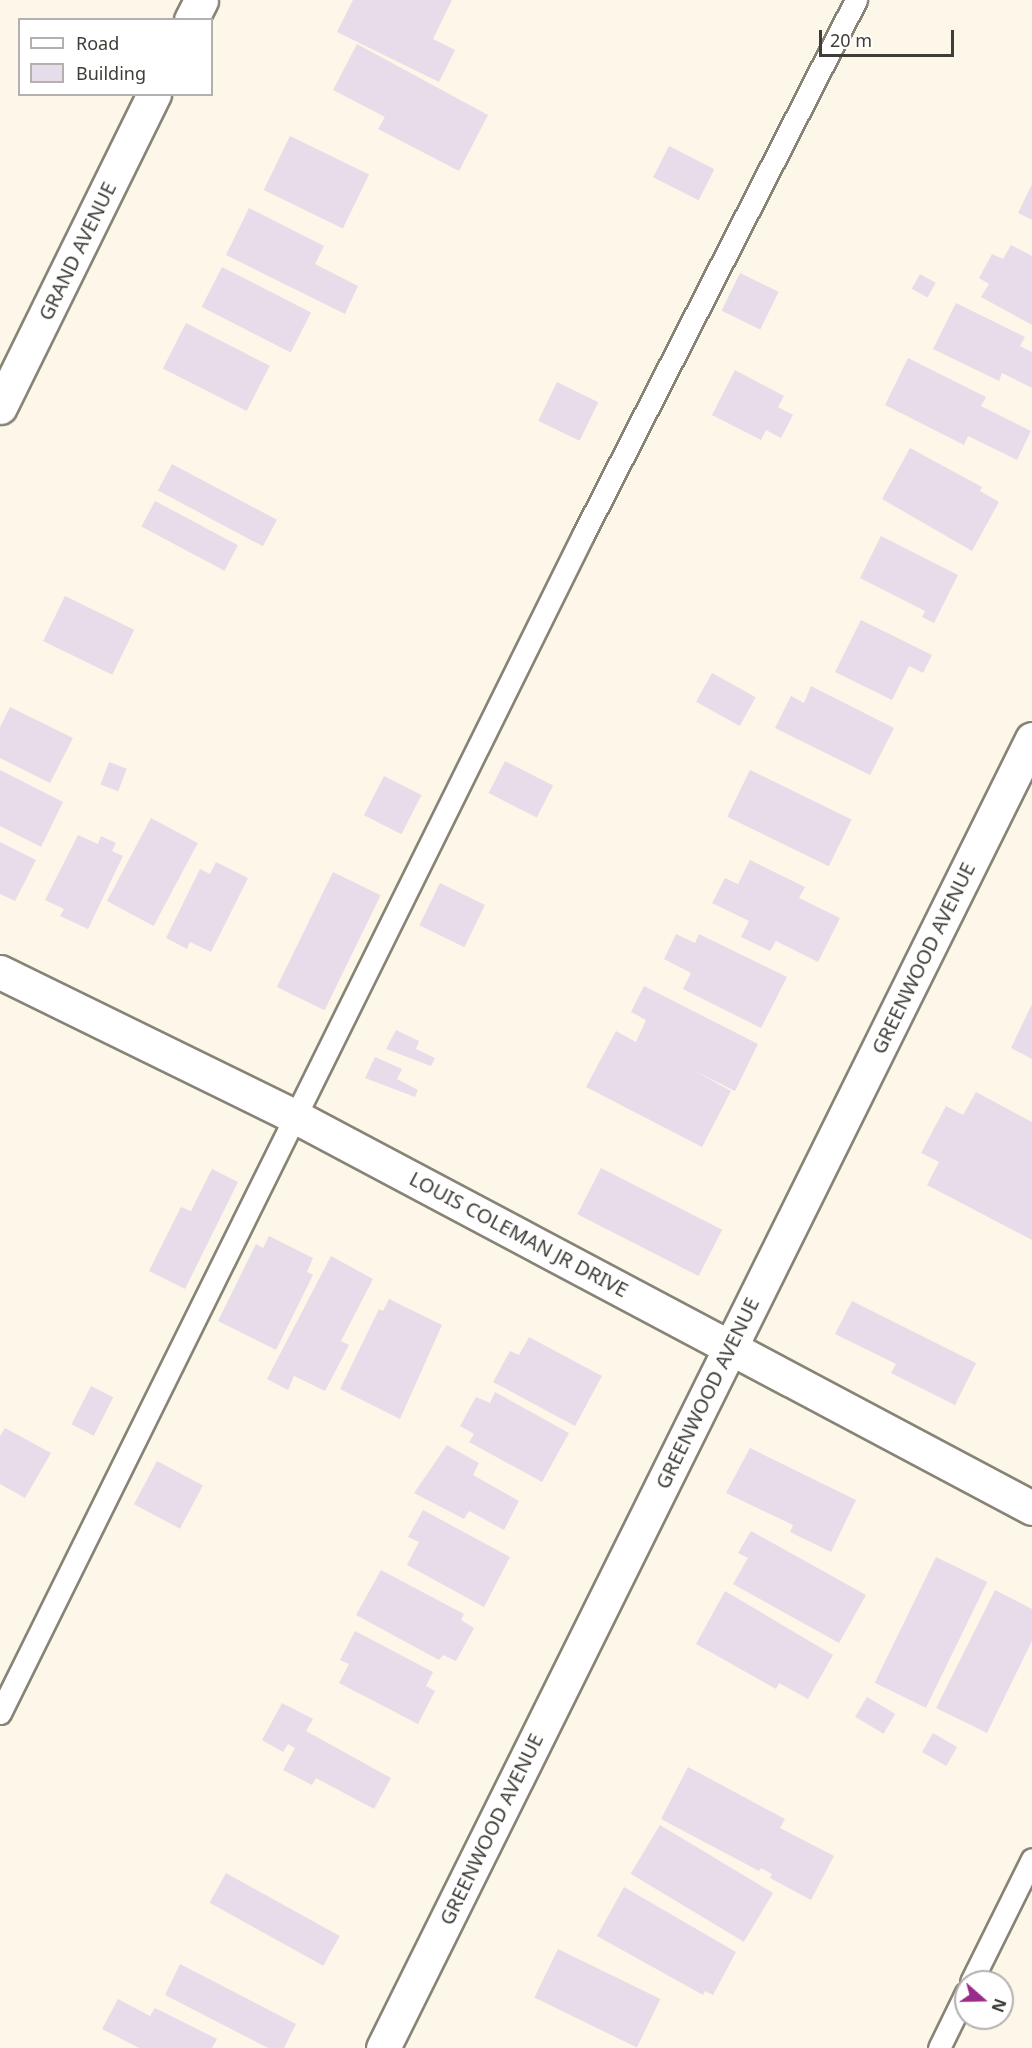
<!DOCTYPE html>
<style>
body{margin:0}
#map{position:relative;width:1032px;height:2048px;overflow:hidden;background:#fcf7e8;font-family:"Noto Sans",sans-serif}
div>[style]{position:absolute}
.building>*{inset:0;background:#e7ddea;transform-origin:0 0}
.roads{filter:drop-shadow(2px 0 #888376) drop-shadow(-2px 0 #888376) drop-shadow(0 2px #888376) drop-shadow(0 -2px #888376)}
.lane>*{height:21px;margin:-10.5px;padding:0 10.5px;transform-origin:10.5px;border-radius:10.5px;background:#fff}
.street>*{height:33px;margin:-16.5px;padding:0 16.5px;transform-origin:16.5px;border-radius:16.5px;background:#fff}
span{translate:-50% -50%;white-space:nowrap;text-align:center;line-height:1.15;-webkit-text-stroke:5px #fff;paint-order:stroke}
.street-label{font-size:20px;color:#3f3d37}
.legend{position:absolute;left:18px;top:18px;width:195px;height:78px;box-sizing:border-box;background:#fff;border:2px solid #b2b1af;margin:0;padding:8px 10px;list-style:none;font-size:18px;color:#3f3d37}
.legend li{display:flex;align-items:center;gap:12px;height:30px}
.legend b{width:30px;border:2px solid #b2b1af}
.north{position:absolute;left:954px;top:1970px;width:60px;height:60px;box-sizing:border-box;background:#fff;border:2px solid #b2b1af;border-radius:50%;rotate:110deg;font-size:16px;font-weight:700;line-height:24px;text-align:center;color:#3f3d37}
.north::after{content:'';display:block;margin:auto;width:21px;height:27px;background:#992b8b;clip-path:polygon(50% 0,100% 100%,50% 72%,0 100%)}
.scale{position:absolute;left:819px;top:30px;width:135px;height:27px;box-sizing:border-box;border:3px solid #3f3d37;border-top:0;padding-left:8px;font-size:18px;line-height:21px;white-space:nowrap;color:#3f3d37;-webkit-text-stroke:4px #fff;paint-order:stroke}
</style>
<div id="map">
<div class="building">
<i style="clip-path:polygon(353px 0,452px 0,433px 39px,455px 50px,439px 82px,337px 32px)"></i>
<i style="clip-path:polygon(357px 44px,488px 115px,459px 171px,378px 129px,385px 117px,333px 90px)"></i>
<i style="left:290px;top:136px;width:88px;height:60px;rotate:26deg"></i>
<i style="left:669px;top:146px;width:51px;height:35px;rotate:27deg"></i>
<i style="clip-path:polygon(1032px 184px,1032px 220px,1018px 213px)"></i>
<i style="clip-path:polygon(249px 208px,324px 246px,315px 264px,358px 286px,345px 314px,226px 255px)"></i>
<i style="clip-path:polygon(1011px 245px,1032px 256px,1032px 325px,981px 297px,989px 284px,979px 278px,992px 254px,1003px 259px)"></i>
<i style="left:222px;top:267px;width:100px;height:45px;rotate:27deg"></i>
<i style="left:740px;top:273px;width:43px;height:42px;rotate:26deg"></i>
<i style="left:920px;top:274px;width:18px;height:17px;rotate:29deg"></i>
<i style="clip-path:polygon(956px 303px,1025px 337px,1020px 346px,1032px 352px,1032px 388px,1002px 373px,999px 381px,933px 349px)"></i>
<i style="left:186px;top:323px;width:94px;height:51px;rotate:27deg"></i>
<i style="clip-path:polygon(908px 358px,986px 397px,981px 406px,1031px 431px,1017px 460px,968px 436px,964px 445px,885px 405px)"></i>
<i style="clip-path:polygon(735px 370px,784px 396px,778px 407px,793px 415px,781px 438px,766px 430px,761px 440px,712px 415px)"></i>
<i style="left:557px;top:382px;width:46px;height:43px;rotate:26deg"></i>
<i style="clip-path:polygon(910px 448px,982px 487px,980px 491px,999px 502px,972px 551px,882px 499px)"></i>
<i style="left:172px;top:464px;width:119px;height:30px;rotate:28deg"></i>
<i style="left:155px;top:501px;width:94px;height:29px;rotate:28deg"></i>
<i style="clip-path:polygon(881px 536px,958px 575px,934px 623px,922px 617px,925px 611px,860px 578px)"></i>
<i style="left:65px;top:596px;width:77px;height:50px;rotate:26deg"></i>
<i style="clip-path:polygon(861px 620px,932px 655px,923px 673px,909px 666px,892px 700px,835px 672px)"></i>
<i style="left:712px;top:673px;width:50px;height:33px;rotate:29deg"></i>
<i style="clip-path:polygon(811px 686px,894px 728px,870px 775px,775px 728px,791px 696px,804px 703px)"></i>
<i style="clip-path:polygon(10px 707px,73px 738px,50px 783px,0 758px,0 727px)"></i>
<i style="left:505px;top:761px;width:54px;height:36px;rotate:27deg"></i>
<i style="left:109px;top:762px;width:19px;height:24px;rotate:21deg"></i>
<i style="clip-path:polygon(0 770px,63px 802px,41px 847px,0 826px)"></i>
<i style="left:750px;top:770px;width:113px;height:52px;rotate:26deg"></i>
<i style="left:384px;top:776px;width:42px;height:44px;rotate:27deg"></i>
<i style="left:151px;top:818px;width:53px;height:94px;rotate:28deg"></i>
<i style="clip-path:polygon(78px 835px,98px 844px,101px 836px,116px 843px,112px 851px,123px 856px,88px 929px,60px 916px,64px 909px,45px 900px)"></i>
<i style="clip-path:polygon(0 842px,36px 860px,15px 901px,0 894px)"></i>
<i style="clip-path:polygon(750px 860px,805px 887px,799px 898px,840px 918px,818px 962px,776px 941px,770px 951px,741px 937px,749px 921px,712px 903px,725px 878px,738px 884px)"></i>
<i style="clip-path:polygon(216px 862px,248px 878px,211px 952px,190px 942px,187px 949px,166px 938px,200px 869px,210px 874px)"></i>
<i style="left:333px;top:872px;width:53px;height:128px;rotate:26deg"></i>
<i style="left:440px;top:883px;width:50px;height:47px;rotate:26deg"></i>
<i style="clip-path:polygon(676px 934px,695px 943px,699px 934px,787px 977px,761px 1028px,683px 989px,691px 973px,664px 959px)"></i>
<i style="clip-path:polygon(644px 986px,758px 1044px,735px 1091px,693px 1070px,731px 1091px,702px 1147px,586px 1087px,616px 1031px,636px 1042px,646px 1020px,631px 1012px)"></i>
<i style="clip-path:polygon(1032px 1004px,1032px 1059px,1011px 1048px)"></i>
<i style="clip-path:polygon(396px 1030px,419px 1041px,416px 1049px,435px 1058px,431px 1066px,386px 1049px)"></i>
<i style="clip-path:polygon(375px 1057px,402px 1069px,397px 1079px,418px 1090px,415px 1097px,365px 1078px)"></i>
<i style="clip-path:polygon(976px 1092px,1032px 1122px,1032px 1240px,927px 1185px,939px 1162px,921px 1153px,946px 1106px,963px 1115px)"></i>
<i style="left:601px;top:1168px;width:136px;height:52px;rotate:27deg"></i>
<i style="clip-path:polygon(212px 1169px,238px 1182px,185px 1289px,149px 1271px,181px 1207px,191px 1211px)"></i>
<i style="clip-path:polygon(269px 1236px,313px 1258px,307px 1272px,313px 1275px,276px 1350px,218px 1321px,256px 1244px,263px 1248px)"></i>
<i style="clip-path:polygon(331px 1256px,373px 1279px,341px 1341px,349px 1345px,325px 1391px,294px 1376px,288px 1390px,267px 1379px)"></i>
<i style="clip-path:polygon(389px 1299px,442px 1325px,400px 1419px,340px 1389px,379px 1309px,383px 1311px)"></i>
<i style="clip-path:polygon(852px 1301px,976px 1363px,955px 1405px,891px 1373px,896px 1364px,835px 1334px)"></i>
<i style="clip-path:polygon(529px 1337px,602px 1376px,575px 1426px,493px 1382px,510px 1351px,519px 1355px)"></i>
<i style="left:91px;top:1386px;width:25px;height:43px;rotate:27deg"></i>
<i style="clip-path:polygon(495px 1392px,569px 1433px,542px 1482px,469px 1442px,474px 1434px,460px 1426px,476px 1397px,490px 1403px)"></i>
<i style="clip-path:polygon(5px 1428px,51px 1453px,25px 1498px,0 1484px,0 1436px)"></i>
<i style="clip-path:polygon(447px 1445px,479px 1463px,473px 1475px,519px 1501px,504px 1530px,469px 1511px,464px 1519px,414px 1493px)"></i>
<i style="clip-path:polygon(750px 1448px,856px 1500px,831px 1552px,790px 1532px,793px 1525px,726px 1493px)"></i>
<i style="left:157px;top:1461px;width:52px;height:49px;rotate:28deg"></i>
<i style="clip-path:polygon(423px 1510px,510px 1557px,484px 1607px,407px 1565px,419px 1542px,408px 1537px)"></i>
<i style="clip-path:polygon(751px 1531px,866px 1595px,839px 1643px,733px 1584px,748px 1558px,738px 1553px)"></i>
<i style="left:936px;top:1557px;width:57px;height:140px;rotate:26deg"></i>
<i style="clip-path:polygon(381px 1570px,464px 1614px,461px 1620px,474px 1628px,456px 1661px,443px 1655px,439px 1660px,356px 1615px)"></i>
<i style="clip-path:polygon(995px 1590px,1032px 1609px,1032px 1641px,987px 1733px,936px 1708px)"></i>
<i style="clip-path:polygon(725px 1591px,833px 1655px,808px 1699px,779px 1683px,776px 1689px,696px 1644px)"></i>
<i style="clip-path:polygon(355px 1631px,433px 1672px,426px 1686px,435px 1691px,418px 1724px,339px 1683px,349px 1664px,340px 1660px)"></i>
<i style="left:867px;top:1697px;width:33px;height:23px;rotate:31deg"></i>
<i style="clip-path:polygon(282px 1703px,313px 1719px,306px 1731px,391px 1778px,374px 1809px,316px 1778px,312px 1785px,283px 1770px,295px 1748px,288px 1744px,283px 1752px,262px 1740px)"></i>
<i style="left:933px;top:1733px;width:28px;height:22px;rotate:30deg"></i>
<i style="clip-path:polygon(688px 1767px,785px 1819px,780px 1828px,834px 1856px,811px 1900px,770px 1878px,772px 1874px,761px 1868px,759px 1871px,661px 1819px)"></i>
<i style="left:660px;top:1825px;width:132px;height:57px;rotate:31deg"></i>
<i style="left:226px;top:1873px;width:130px;height:34px;rotate:29deg"></i>
<i style="clip-path:polygon(624px 1887px,736px 1952px,713px 1995px,705px 1991px,703px 1995px,597px 1936px)"></i>
<i style="left:558px;top:1949px;width:114px;height:54px;rotate:26deg"></i>
<i style="clip-path:polygon(180px 1964px,296px 2024px,284px 2048px,268px 2048px,165px 1995px)"></i>
<i style="clip-path:polygon(118px 1999px,150px 2016px,155px 2008px,217px 2039px,212px 2048px,139px 2048px,102px 2029px)"></i>
</div>
<div class="roads">
<div class="lane">
<i style="left:0;top:1713px;width:1314px;rotate:-63.67deg"></i>
<i style="left:583px;top:535px;width:601px;rotate:-62.97deg"></i>
<i style="left:971px;top:1982px;width:137px;rotate:-63.6deg"></i>
<i style="left:939px;top:2048px;width:61px;rotate:-63.9deg"></i>
</div>
<div class="street">
<i style="left:191px;top:20px;width:22px;rotate:-63deg"></i>
<i style="left:0;top:407px;width:349px;rotate:-63.8deg"></i>
<i style="left:0;top:972px;width:332px;rotate:26.1deg"></i>
<i style="left:298px;top:1118px;width:831px;rotate:27.98deg"></i>
<i style="left:383px;top:2048px;width:1461px;rotate:-63.63deg"></i>
</div>
</div>
<div class="street-label">
<span style="left:77px;top:251px;rotate:-64deg">GRAND AVENUE</span>
<span style="left:923px;top:958px;rotate:-64deg">GREENWOOD AVENUE</span>
<span style="left:519px;top:1234px;rotate:28deg">LOUIS COLEMAN JR DRIVE</span>
<span style="left:707px;top:1393px;rotate:-64deg">GREENWOOD AVENUE</span>
<span style="left:491px;top:1829px;rotate:-64deg">GREENWOOD AVENUE</span>
</div>
<ul class="legend">
<li><b style="height:8px;background:#fff"></b>Road</li>
<li><b style="height:16px;background:#e7ddea"></b>Building</li>
</ul>
<div class="north">N</div>
<div class="scale">20 m</div>
</div>
